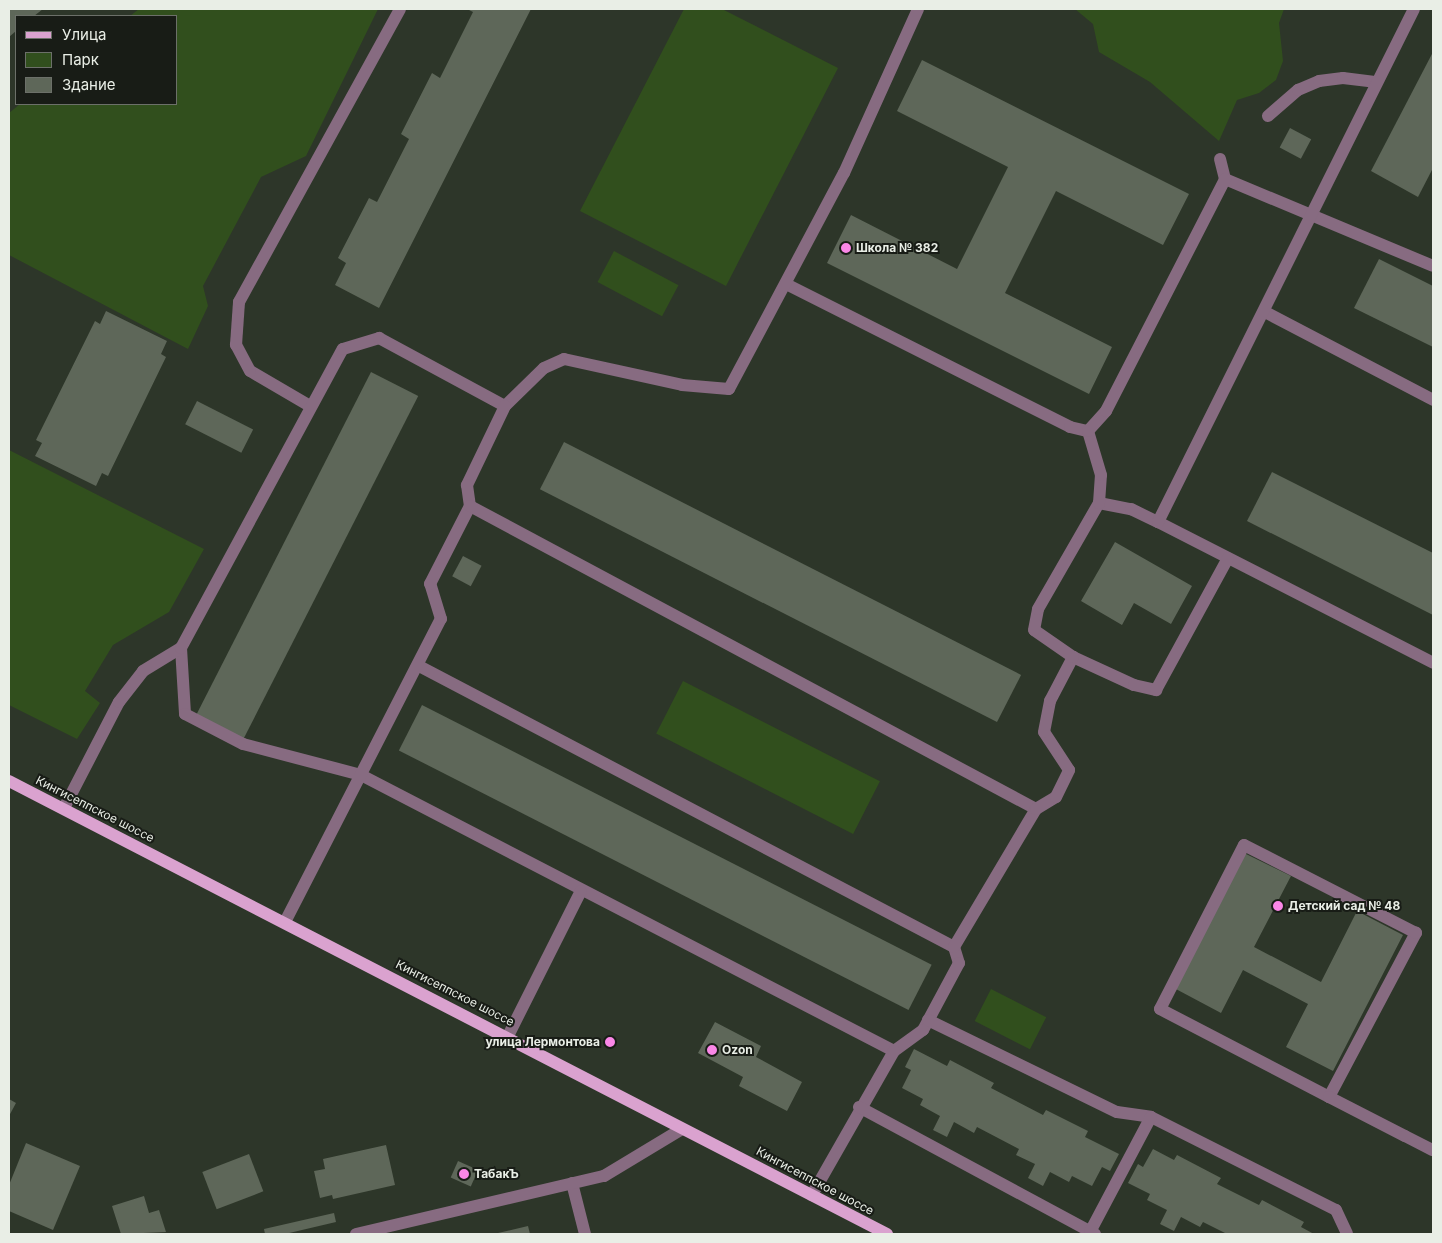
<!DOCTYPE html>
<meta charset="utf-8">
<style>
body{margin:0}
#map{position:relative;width:1442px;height:1243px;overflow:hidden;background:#2d3629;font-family:Inter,sans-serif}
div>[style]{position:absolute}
.green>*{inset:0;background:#314f1d;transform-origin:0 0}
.building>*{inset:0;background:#5e6759;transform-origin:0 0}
.minor>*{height:12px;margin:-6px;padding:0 6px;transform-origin:6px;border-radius:6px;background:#876b81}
.major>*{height:12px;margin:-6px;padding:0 6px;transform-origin:6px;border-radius:6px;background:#daa2cf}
.dots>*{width:14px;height:14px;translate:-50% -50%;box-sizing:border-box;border:2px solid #181c16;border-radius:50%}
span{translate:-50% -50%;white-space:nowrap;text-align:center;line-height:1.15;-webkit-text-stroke:4px #181c16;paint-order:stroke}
.poi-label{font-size:12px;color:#e9eee6;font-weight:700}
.left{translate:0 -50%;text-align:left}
.right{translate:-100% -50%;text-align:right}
.street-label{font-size:12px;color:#e9eee6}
.frame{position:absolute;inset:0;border:10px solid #e9eee6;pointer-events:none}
.legend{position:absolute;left:15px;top:15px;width:162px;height:90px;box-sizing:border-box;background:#181c16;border:1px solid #6c7069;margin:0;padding:6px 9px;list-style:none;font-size:15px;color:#e9eee6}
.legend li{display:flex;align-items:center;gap:10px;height:25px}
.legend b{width:25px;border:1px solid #6c7069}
</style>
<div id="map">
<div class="green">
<i style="clip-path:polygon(139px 9px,378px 9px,306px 156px,261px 177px,203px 286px,208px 306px,188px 349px,9px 255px,9px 113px,20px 104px,176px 104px,176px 16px,130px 16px)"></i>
<i style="clip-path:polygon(684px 9px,722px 9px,838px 68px,726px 286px,580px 211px)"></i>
<i style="clip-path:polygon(1075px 9px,1284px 9px,1279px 23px,1283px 61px,1276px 80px,1259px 93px,1237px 100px,1219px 141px,1150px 82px,1099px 52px,1093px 24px)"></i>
<i style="left:614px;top:251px;width:73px;height:35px;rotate:28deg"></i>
<i style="clip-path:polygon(9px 450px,204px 549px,169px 612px,113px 645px,85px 691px,100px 703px,77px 739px,9px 705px)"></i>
<i style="left:683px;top:681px;width:221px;height:59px;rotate:27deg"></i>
<i style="left:991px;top:989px;width:62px;height:36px;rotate:27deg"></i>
</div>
<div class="building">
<i style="clip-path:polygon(9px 9px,43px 9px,34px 16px,16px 16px,16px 31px,9px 37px)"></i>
<i style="clip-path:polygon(467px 9px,531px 9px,379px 308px,335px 285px,346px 263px,338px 258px,369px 198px,377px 202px,409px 139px,401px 134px,432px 73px,440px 78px,473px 12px)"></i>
<i style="clip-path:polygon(1433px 52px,1433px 168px,1418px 197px,1371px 171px)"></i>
<i style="clip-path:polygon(922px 60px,1189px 194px,1163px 245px,1056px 191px,1005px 293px,1112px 347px,1089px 394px,827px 263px,851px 215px,957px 269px,1008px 167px,897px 111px)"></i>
<i style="left:1290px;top:128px;width:24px;height:22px;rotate:28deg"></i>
<i style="clip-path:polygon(1379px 259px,1433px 286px,1433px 347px,1354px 308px)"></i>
<i style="clip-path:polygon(106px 311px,167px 341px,161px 354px,166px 357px,108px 476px,102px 473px,96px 486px,35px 456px,42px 443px,36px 440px,95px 321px,100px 324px)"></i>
<i style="left:371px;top:372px;width:53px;height:385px;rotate:27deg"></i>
<i style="left:197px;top:401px;width:63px;height:26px;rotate:27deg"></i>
<i style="left:564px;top:442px;width:513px;height:53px;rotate:27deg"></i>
<i style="clip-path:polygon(1272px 472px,1433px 553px,1433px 615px,1247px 521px)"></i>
<i style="clip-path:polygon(1115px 542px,1192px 586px,1171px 624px,1134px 603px,1122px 625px,1081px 601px)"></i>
<i style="left:463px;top:556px;width:21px;height:23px;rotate:28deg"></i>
<i style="left:422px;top:705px;width:572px;height:51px;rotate:27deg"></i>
<i style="clip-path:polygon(1244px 853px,1291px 876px,1254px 947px,1321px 982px,1357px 911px,1403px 935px,1333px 1071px,1286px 1047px,1308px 1004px,1243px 970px,1221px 1013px,1174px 988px)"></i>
<i style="clip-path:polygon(715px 1022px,761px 1046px,756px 1057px,802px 1082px,787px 1111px,739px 1086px,743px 1077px,698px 1053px)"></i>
<i style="clip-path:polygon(914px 1049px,947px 1066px,950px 1060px,994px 1083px,991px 1088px,1043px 1115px,1046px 1110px,1088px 1131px,1085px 1137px,1119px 1154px,1110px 1171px,1102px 1167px,1092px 1186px,1072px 1176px,1069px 1182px,1050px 1172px,1043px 1186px,1028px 1178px,1035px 1164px,1016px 1155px,1019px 1149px,977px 1127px,974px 1133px,954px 1122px,947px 1137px,933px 1130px,940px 1116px,920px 1105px,923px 1099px,902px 1088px,911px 1070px,905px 1067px)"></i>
<i style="clip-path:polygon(9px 1099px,16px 1103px,9px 1116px)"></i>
<i style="clip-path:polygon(26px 1143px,80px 1166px,53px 1230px,9px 1211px,9px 1185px)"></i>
<i style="clip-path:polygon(386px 1145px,395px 1185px,333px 1199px,332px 1195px,320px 1198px,314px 1171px,325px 1169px,323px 1159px)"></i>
<i style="clip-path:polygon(1153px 1149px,1174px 1160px,1177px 1155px,1221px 1178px,1217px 1184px,1259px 1205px,1262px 1200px,1304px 1222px,1301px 1227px,1314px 1234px,1227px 1234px,1203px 1222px,1200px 1227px,1181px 1217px,1174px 1231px,1160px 1224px,1167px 1210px,1147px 1200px,1150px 1194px,1128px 1183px,1138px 1164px,1143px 1167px)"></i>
<i style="left:249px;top:1154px;width:40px;height:50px;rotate:69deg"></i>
<i style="left:458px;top:1161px;width:22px;height:18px;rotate:24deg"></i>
<i style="clip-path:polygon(144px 1196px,149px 1213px,159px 1210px,166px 1232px,121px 1234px,112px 1206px)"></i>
<i style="clip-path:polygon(334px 1213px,336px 1222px,285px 1234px,265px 1234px,264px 1229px)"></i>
<i style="clip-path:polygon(528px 1226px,530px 1234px,498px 1234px,498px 1233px)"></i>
</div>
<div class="minor">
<i style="left:1268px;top:116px;width:40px;rotate:-41deg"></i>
<i style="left:1298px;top:90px;width:23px;rotate:-23deg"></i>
<i style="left:1319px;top:81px;width:24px;rotate:-7deg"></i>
<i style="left:1343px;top:78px;width:32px;rotate:7deg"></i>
<i style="left:1220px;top:159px;width:21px;rotate:76deg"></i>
<i style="left:1225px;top:179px;width:225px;rotate:22.7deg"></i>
<i style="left:786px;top:284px;width:318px;rotate:26.7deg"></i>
<i style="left:1070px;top:427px;width:18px;rotate:13deg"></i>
<i style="left:1265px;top:312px;width:190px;rotate:27.6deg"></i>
<i style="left:310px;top:406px;width:69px;rotate:-149.7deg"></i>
<i style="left:250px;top:371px;width:30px;rotate:-118deg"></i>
<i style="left:236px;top:345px;width:43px;rotate:-86deg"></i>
<i style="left:239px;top:302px;width:334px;rotate:-61.2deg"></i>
<i style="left:505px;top:406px;width:54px;rotate:-44.3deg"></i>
<i style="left:544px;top:368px;width:22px;rotate:-24deg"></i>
<i style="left:564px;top:359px;width:121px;rotate:12.4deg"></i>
<i style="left:682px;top:385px;width:47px;rotate:4.9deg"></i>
<i style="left:729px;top:389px;width:245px;rotate:-62deg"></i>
<i style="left:844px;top:173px;width:180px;rotate:-65.7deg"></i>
<i style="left:1099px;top:503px;width:33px;rotate:11deg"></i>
<i style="left:1131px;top:509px;width:30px;rotate:26deg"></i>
<i style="left:1158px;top:522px;width:309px;rotate:27.1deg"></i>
<i style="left:1158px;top:522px;width:573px;rotate:-63.48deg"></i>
<i style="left:181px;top:648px;width:66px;rotate:86.5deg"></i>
<i style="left:185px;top:714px;width:65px;rotate:27.3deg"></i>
<i style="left:243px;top:744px;width:122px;rotate:14.7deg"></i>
<i style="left:361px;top:775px;width:600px;rotate:27.38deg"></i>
<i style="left:1073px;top:657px;width:67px;rotate:24.7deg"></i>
<i style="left:1134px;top:685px;width:23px;rotate:13deg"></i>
<i style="left:1156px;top:690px;width:150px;rotate:-61.4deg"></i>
<i style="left:419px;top:666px;width:604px;rotate:27.71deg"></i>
<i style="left:954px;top:947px;width:17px;rotate:73deg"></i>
<i style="left:959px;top:963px;width:76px;rotate:118.2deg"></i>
<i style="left:923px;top:1030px;width:36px;rotate:144deg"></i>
<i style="left:894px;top:1051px;width:166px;rotate:119.7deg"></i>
<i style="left:64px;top:808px;width:119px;rotate:-62.6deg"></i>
<i style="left:119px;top:702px;width:39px;rotate:-52deg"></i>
<i style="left:143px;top:671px;width:44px;rotate:-31.2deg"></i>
<i style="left:181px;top:648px;width:340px;rotate:-61.6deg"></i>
<i style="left:343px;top:349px;width:38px;rotate:-17deg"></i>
<i style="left:379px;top:338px;width:143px;rotate:28.4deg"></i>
<i style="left:505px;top:406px;width:88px;rotate:115.7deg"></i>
<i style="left:467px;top:485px;width:21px;rotate:82deg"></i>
<i style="left:285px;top:922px;width:341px;rotate:-62.8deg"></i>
<i style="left:441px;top:619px;width:37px;rotate:-107deg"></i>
<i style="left:430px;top:584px;width:88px;rotate:-62.9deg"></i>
<i style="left:470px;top:506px;width:642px;rotate:28.16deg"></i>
<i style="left:954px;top:947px;width:161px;rotate:-59.3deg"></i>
<i style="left:1036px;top:809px;width:23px;rotate:-31deg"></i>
<i style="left:1056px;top:797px;width:30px;rotate:-64deg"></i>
<i style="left:1069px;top:770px;width:45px;rotate:-123.3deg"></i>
<i style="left:1044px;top:732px;width:32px;rotate:-79deg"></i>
<i style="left:1050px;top:701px;width:50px;rotate:-62.4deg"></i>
<i style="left:1073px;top:657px;width:47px;rotate:-145.3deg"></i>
<i style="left:1034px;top:630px;width:21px;rotate:-79deg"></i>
<i style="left:1038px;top:609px;width:122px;rotate:-60.1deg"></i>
<i style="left:1099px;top:503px;width:28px;rotate:-86deg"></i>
<i style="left:1101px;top:475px;width:46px;rotate:-106.5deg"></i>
<i style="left:1088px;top:431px;width:27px;rotate:-48deg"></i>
<i style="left:1106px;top:411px;width:261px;rotate:-62.8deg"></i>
<i style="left:928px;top:1020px;width:210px;rotate:26deg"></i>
<i style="left:1117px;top:1112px;width:34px;rotate:8deg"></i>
<i style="left:1151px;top:1117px;width:207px;rotate:26.7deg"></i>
<i style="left:1336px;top:1210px;width:26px;rotate:65deg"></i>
<i style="left:508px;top:1036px;width:162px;rotate:-63.3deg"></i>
<i style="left:1329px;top:1097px;width:186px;rotate:-62.1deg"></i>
<i style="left:1416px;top:933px;width:193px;rotate:-152.9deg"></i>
<i style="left:1244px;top:845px;width:184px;rotate:117.1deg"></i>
<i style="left:1160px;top:1009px;width:191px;rotate:27.5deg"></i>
<i style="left:1329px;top:1097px;width:85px;rotate:27.2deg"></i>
<i style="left:1405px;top:1136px;width:31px;rotate:27deg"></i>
<i style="left:859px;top:1107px;width:268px;rotate:28.3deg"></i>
<i style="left:572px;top:1183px;width:53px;rotate:75.7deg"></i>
<i style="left:1090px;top:1232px;width:130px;rotate:-62.1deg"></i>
<i style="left:356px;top:1234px;width:255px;rotate:-13.2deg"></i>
<i style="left:604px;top:1176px;width:91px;rotate:-31.1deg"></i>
</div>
<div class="major">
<i style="left:9px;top:781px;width:988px;rotate:27.29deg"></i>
</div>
<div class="dots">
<i style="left:846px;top:248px;background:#fa87e7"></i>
<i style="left:1278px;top:906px;background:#fa87e7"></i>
<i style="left:610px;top:1042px;background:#fa87e7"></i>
<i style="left:712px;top:1050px;background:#fa87e7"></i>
<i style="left:464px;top:1174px;background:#fa87e7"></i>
</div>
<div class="poi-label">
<span class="left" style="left:856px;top:248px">Школа № 382</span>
<span class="left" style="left:1288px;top:906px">Детский сад № 48</span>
<span class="right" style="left:600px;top:1042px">улица Лермонтова</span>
<span class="left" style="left:722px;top:1050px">Ozon</span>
<span class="left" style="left:474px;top:1174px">ТабакЪ</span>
</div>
<div class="street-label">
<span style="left:95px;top:809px;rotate:27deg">Кингисеппское шоссе</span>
<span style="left:455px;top:993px;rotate:27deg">Кингисеппское шоссе</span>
<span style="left:815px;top:1181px;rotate:28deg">Кингисеппское шоссе</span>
</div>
<div class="frame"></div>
<ul class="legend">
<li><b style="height:6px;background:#daa2cf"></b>Улица</li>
<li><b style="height:14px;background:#314f1d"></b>Парк</li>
<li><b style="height:14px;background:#5e6759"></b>Здание</li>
</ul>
</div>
